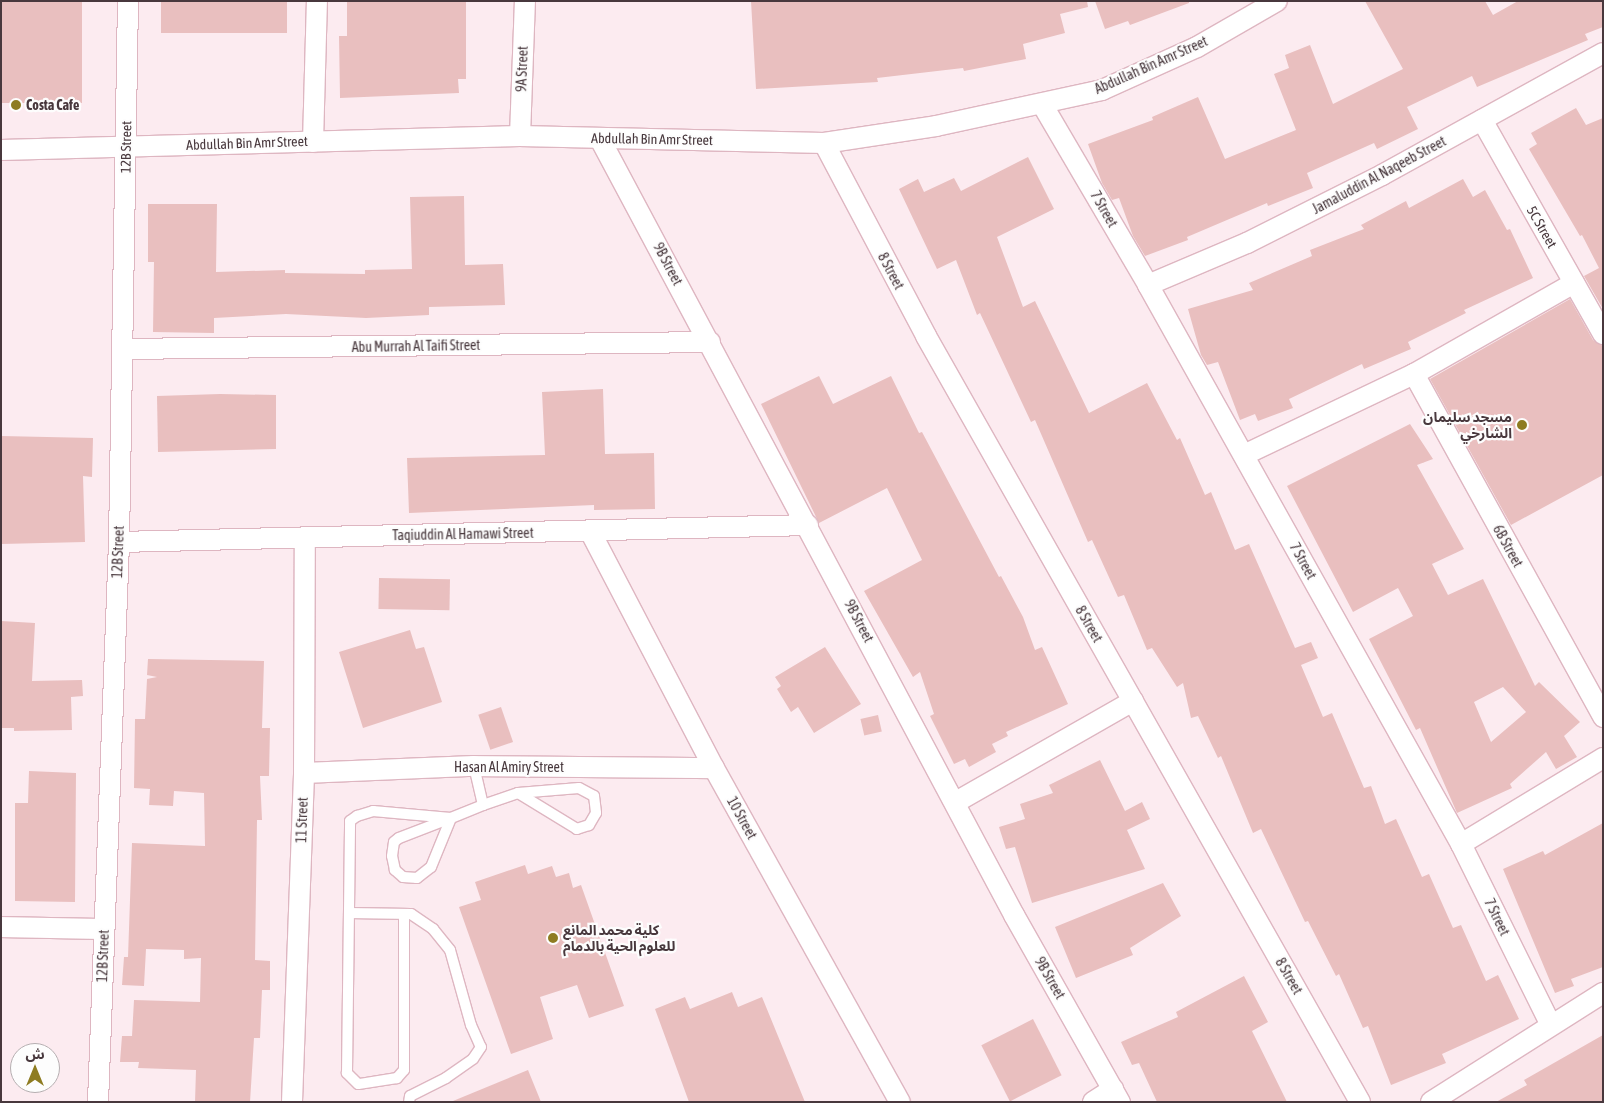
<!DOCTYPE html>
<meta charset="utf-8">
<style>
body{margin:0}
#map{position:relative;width:1604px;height:1103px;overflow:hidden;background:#fcebf0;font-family:"Asap Condensed","Noto Sans Arabic",sans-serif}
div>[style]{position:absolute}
.building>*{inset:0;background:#e9bfbf;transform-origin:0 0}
.roads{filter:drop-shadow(1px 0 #deb6c1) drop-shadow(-1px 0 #deb6c1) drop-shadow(0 1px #deb6c1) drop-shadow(0 -1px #deb6c1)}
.lane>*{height:10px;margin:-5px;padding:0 5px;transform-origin:5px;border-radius:5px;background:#fff}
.street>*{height:20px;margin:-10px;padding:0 10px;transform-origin:10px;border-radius:10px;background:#fff}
.dots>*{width:14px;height:14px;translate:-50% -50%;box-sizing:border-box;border:2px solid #fdfdfd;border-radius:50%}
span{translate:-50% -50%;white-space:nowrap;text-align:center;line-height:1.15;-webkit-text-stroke:4.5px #fdfdfd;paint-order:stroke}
.street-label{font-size:14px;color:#48383d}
.poi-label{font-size:14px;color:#48383d;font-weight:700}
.left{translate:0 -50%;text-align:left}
.right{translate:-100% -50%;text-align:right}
.frame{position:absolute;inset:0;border:2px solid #48383d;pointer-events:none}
.north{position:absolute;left:10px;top:1043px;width:50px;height:50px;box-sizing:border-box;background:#fdfdfd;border:1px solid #b5aeb0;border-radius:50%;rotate:0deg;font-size:14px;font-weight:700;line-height:20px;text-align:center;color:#48383d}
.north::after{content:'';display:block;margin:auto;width:18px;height:22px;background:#8e7c22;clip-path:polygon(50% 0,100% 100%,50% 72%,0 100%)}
</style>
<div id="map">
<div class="building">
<i style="left:1px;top:1px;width:81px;height:102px"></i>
<i style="left:161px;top:1px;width:126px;height:32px"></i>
<i style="clip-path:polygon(347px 1px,466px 1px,466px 79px,458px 79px,459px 93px,340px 98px,339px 36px,347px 36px)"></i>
<i style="clip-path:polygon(751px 1px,1087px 1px,1088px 7px,1060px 14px,1065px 33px,1023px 44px,1026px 59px,964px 71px,963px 68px,877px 78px,878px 82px,756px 89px)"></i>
<i style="clip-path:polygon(1095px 1px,1189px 1px,1189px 3px,1130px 25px,1128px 21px,1105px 29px)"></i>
<i style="clip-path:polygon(1365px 1px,1485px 1px,1493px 15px,1518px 1px,1603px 1px,1603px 27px,1585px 34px,1588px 40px,1477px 87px,1472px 76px,1407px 107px,1418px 129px,1377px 149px,1374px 143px,1307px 173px,1313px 188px,1268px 206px,1267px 203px,1187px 237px,1188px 240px,1145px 256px,1133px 236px,1119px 198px,1112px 200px,1102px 183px,1088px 144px,1153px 120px,1152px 117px,1198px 97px,1225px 159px,1296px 130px,1274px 74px,1289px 68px,1285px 55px,1310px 45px,1333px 104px,1403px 69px)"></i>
<i style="clip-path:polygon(1576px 108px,1586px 125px,1603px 118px,1603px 309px,1584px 276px,1599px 268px,1582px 235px,1580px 236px,1529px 149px,1537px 144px,1531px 133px)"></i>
<i style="clip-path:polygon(1028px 157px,1054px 209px,997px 237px,1023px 307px,1035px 301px,1089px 413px,1147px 383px,1177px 440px,1180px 438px,1205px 495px,1211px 492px,1235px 550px,1249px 544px,1295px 648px,1311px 642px,1318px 658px,1301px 665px,1323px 717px,1332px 713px,1364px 788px,1371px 786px,1385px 824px,1396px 819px,1422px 877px,1429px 874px,1453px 928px,1461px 925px,1486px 981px,1498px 975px,1519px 1019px,1442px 1054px,1446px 1063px,1391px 1085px,1368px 1026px,1363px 1028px,1339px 974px,1336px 976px,1308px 921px,1305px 922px,1261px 829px,1253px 833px,1221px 756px,1218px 758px,1198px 716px,1191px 718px,1183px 683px,1177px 687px,1152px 648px,1147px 650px,1124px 595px,1118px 597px,1092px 540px,1088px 542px,1035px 420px,1031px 422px,980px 313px,977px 315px,956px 260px,937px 269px,899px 189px,918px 179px,924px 192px,954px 178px,961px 191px)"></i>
<i style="clip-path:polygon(1463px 179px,1473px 197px,1485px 190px,1507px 230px,1510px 229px,1533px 278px,1464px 310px,1466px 313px,1408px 342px,1411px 349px,1364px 369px,1362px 364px,1289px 399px,1293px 408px,1258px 421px,1255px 414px,1240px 420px,1218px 362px,1207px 365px,1201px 355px,1188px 309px,1253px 290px,1249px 283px,1312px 256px,1310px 250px,1364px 229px,1361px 225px,1406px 201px,1409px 208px)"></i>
<i style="clip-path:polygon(464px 196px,465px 265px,503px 264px,505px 305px,429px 307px,429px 315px,366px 318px,286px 314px,214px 318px,214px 333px,153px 332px,154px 262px,148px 262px,148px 204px,217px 204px,216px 272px,285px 270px,285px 273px,365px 274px,365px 270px,412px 269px,410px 197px)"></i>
<i style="clip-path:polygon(1570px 299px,1593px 340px,1603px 346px,1603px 475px,1511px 525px,1430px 379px)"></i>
<i style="clip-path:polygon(819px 376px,833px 404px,891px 376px,919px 433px,922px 432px,999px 577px,1001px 576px,1023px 617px,1035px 650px,1042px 647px,1068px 704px,1006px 732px,1008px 736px,992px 744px,996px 752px,969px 767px,965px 759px,954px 764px,930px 716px,934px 714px,920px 672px,913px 677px,864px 591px,922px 560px,887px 488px,819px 523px,761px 404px)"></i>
<i style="clip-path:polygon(603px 389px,605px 454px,654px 453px,655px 509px,594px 510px,594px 505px,409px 513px,407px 458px,545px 455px,542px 392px)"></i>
<i style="clip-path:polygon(220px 394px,276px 395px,276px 449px,158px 452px,157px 396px)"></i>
<i style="clip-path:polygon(evenodd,1410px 424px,1433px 459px,1417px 465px,1464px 549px,1432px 564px,1448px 595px,1483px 579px,1535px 686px,1539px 682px,1580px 722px,1564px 736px,1577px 757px,1556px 769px,1546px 752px,1510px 784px,1512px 788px,1457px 813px,1420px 728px,1416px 730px,1369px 639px,1413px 616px,1398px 588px,1353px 612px,1287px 486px,1410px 424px,1503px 687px,1526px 712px,1491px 742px,1474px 702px,1503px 687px)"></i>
<i style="clip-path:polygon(1px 436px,93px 438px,92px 477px,83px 476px,85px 542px,1px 544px)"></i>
<i style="left:379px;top:578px;width:71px;height:31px;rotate:1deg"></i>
<i style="clip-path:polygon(1px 621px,35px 623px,32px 681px,82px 680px,83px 696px,71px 697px,72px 730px,14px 731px,14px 728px,1px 728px)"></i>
<i style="clip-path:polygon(410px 630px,416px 649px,424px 647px,442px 702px,363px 728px,339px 652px)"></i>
<i style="clip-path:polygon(825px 647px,861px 704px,814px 733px,798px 707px,791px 712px,777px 689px,781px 686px,775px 677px)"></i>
<i style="clip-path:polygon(148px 659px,264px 661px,262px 728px,270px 728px,269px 776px,260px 776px,262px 820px,257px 820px,255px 960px,270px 961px,270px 990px,262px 990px,260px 1038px,254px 1038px,250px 1102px,195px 1102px,196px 1070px,138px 1068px,139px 1062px,120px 1062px,122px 1036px,132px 1036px,134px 1000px,200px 1002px,201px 958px,184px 959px,184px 950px,146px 949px,144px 986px,122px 985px,124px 957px,128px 957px,132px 843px,205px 846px,204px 793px,174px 791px,173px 806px,149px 805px,150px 789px,134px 788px,135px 719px,145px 719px,147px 679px,157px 677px,147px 675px)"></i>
<i style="left:501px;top:707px;width:37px;height:24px;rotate:71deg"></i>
<i style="left:878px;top:715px;width:17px;height:18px;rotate:77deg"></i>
<i style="clip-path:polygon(1100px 760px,1125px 811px,1142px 802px,1150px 819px,1127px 830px,1145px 869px,1032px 903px,1015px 847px,1006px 849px,999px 827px,1025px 819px,1020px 804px,1053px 793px,1049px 785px)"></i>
<i style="clip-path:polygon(29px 771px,76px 773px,75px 902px,15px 901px,15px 803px,28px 803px)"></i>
<i style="clip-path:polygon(1603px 823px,1603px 967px,1571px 979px,1574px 986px,1555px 993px,1503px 869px,1543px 851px,1545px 855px)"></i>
<i style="clip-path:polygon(525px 865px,528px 874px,552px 866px,556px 877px,569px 873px,573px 888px,581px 885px,624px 1006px,589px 1018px,577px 985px,540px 997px,553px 1039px,511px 1054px,459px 907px,481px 900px,475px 882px)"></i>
<i style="clip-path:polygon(1163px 883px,1181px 916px,1130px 948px,1133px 955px,1076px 978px,1055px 927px)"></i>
<i style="clip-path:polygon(1244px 976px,1268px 1022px,1252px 1031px,1287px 1102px,1157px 1102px,1139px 1063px,1132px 1065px,1121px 1042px,1178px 1017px,1176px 1012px)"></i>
<i style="clip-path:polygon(732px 992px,738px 1007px,762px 997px,805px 1102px,689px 1102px,655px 1009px,685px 997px,690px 1009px)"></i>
<i style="left:1033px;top:1019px;width:63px;height:58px;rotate:63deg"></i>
<i style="clip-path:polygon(1603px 1035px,1603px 1102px,1496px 1102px,1527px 1085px,1524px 1080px)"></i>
<i style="clip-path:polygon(528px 1070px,541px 1102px,453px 1102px,453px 1101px)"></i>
</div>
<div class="roads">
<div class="lane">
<i style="left:483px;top:805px;width:37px;rotate:-19deg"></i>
<i style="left:518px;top:793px;width:61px;rotate:-4.7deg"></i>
<i style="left:579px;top:788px;width:17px;rotate:28deg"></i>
<i style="left:594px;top:796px;width:17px;rotate:83deg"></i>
<i style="left:596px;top:813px;width:14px;rotate:120deg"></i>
<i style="left:589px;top:825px;width:13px;rotate:162deg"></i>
<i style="left:577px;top:829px;width:69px;rotate:-148.6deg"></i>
<i style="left:349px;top:913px;width:62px;rotate:0.9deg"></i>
<i style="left:411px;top:914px;width:27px;rotate:34deg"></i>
<i style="left:433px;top:929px;width:27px;rotate:51deg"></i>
<i style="left:450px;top:950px;width:78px;rotate:74.4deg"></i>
<i style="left:471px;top:1025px;width:24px;rotate:66deg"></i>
<i style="left:481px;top:1047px;width:14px;rotate:124deg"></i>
<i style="left:473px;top:1059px;width:33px;rotate:145deg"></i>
<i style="left:446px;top:1078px;width:40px;rotate:153.4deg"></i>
<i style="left:410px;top:1096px;width:6px;rotate:99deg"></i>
<i style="left:404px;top:914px;width:156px;rotate:90deg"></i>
<i style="left:404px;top:1070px;width:11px;rotate:131deg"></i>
<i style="left:397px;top:1078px;width:39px;rotate:171deg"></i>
<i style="left:358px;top:1084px;width:16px;rotate:-135deg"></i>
<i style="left:347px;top:1073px;width:252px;rotate:-89.3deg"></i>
<i style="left:350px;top:821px;width:9px;rotate:-36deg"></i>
<i style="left:357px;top:816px;width:17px;rotate:-17deg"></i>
<i style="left:373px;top:811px;width:78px;rotate:5.1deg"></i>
<i style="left:451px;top:818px;width:53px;rotate:112.2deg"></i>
<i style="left:431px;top:867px;width:18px;rotate:142deg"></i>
<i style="left:417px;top:878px;width:14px;rotate:-176deg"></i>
<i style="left:403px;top:877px;width:11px;rotate:-139deg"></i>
<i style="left:395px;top:870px;width:14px;rotate:-102deg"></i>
<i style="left:392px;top:856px;width:14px;rotate:-82deg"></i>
<i style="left:394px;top:842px;width:6px;rotate:-39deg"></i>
<i style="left:399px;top:838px;width:56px;rotate:-21deg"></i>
<i style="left:451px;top:818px;width:35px;rotate:-22deg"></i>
<i style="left:483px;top:805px;width:40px;rotate:-103deg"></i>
</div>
<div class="street">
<i style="left:1042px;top:104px;width:210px;rotate:59.6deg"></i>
<i style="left:1148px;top:285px;width:641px;rotate:60.75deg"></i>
<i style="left:1461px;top:844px;width:202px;rotate:63.6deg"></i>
<i style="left:1482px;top:120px;width:246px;rotate:60.5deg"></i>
<i style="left:520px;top:136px;width:135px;rotate:-87.9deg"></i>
<i style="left:600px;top:139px;width:880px;rotate:61.92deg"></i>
<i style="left:1014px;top:915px;width:215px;rotate:60.5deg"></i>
<i style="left:313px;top:142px;width:141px;rotate:-88.4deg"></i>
<i style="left:824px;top:143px;width:218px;rotate:62.1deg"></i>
<i style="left:926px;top:336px;width:880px;rotate:60.46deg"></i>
<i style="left:1px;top:150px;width:519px;rotate:-1.55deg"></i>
<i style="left:520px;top:136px;width:304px;rotate:1.3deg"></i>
<i style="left:824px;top:143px;width:113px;rotate:-8.6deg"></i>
<i style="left:936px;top:126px;width:170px;rotate:-12.2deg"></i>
<i style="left:1102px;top:90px;width:104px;rotate:-24.4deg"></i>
<i style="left:1197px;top:47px;width:92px;rotate:-29.9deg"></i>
<i style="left:1148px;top:285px;width:108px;rotate:-23deg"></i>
<i style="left:1247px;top:243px;width:151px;rotate:-26.7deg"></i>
<i style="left:1382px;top:175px;width:252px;rotate:-28.9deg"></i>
<i style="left:122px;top:349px;width:588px;rotate:-0.68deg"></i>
<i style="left:1414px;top:374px;width:392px;rotate:61.1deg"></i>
<i style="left:1244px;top:455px;width:188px;rotate:-25.5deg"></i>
<i style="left:1414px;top:374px;width:184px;rotate:-29.6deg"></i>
<i style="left:590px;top:531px;width:267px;rotate:62.4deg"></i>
<i style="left:714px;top:768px;width:382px;rotate:60.9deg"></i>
<i style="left:119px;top:542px;width:689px;rotate:-1.41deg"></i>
<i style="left:304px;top:773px;width:170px;rotate:-2.4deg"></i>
<i style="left:474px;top:766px;width:240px;rotate:0.5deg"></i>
<i style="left:956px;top:802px;width:204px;rotate:-29.7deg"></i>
<i style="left:1461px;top:844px;width:166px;rotate:-31.2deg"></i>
<i style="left:1px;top:927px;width:103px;rotate:1.1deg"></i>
<i style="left:98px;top:1102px;width:560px;rotate:-87.85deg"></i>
<i style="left:119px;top:542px;width:541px;rotate:-89.05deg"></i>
<i style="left:292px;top:1102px;width:329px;rotate:-87.9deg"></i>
<i style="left:304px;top:773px;width:236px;rotate:-89.8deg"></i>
<i style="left:1093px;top:1102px;width:24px;rotate:-33deg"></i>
<i style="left:1431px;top:1102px;width:204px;rotate:-32.4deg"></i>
</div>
</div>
<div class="dots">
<i style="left:16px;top:105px;background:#8e7c22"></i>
<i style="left:1522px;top:425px;background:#8e7c22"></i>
<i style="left:553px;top:938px;background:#8e7c22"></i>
</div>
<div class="street-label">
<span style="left:1151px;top:65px;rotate:-24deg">Abdullah Bin Amr Street</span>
<span style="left:522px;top:69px;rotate:-88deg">9A Street</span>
<span style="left:652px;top:139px;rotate:1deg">Abdullah Bin Amr Street</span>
<span style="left:247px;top:143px;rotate:-2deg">Abdullah Bin Amr Street</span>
<span style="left:126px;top:147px;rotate:-89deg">12B Street</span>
<span style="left:1379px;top:175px;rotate:-28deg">Jamaluddin Al Naqeeb Street</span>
<span style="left:1104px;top:209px;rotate:60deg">7 Street</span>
<span style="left:1542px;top:227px;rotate:60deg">5C Street</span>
<span style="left:668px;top:264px;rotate:62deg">9B Street</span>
<span style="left:891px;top:271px;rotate:62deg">8 Street</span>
<span style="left:416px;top:346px;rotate:-1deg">Abu Murrah Al Taifi Street</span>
<span style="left:463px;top:534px;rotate:-1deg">Taqiuddin Al Hamawi Street</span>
<span style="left:1508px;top:546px;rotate:61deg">6B Street</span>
<span style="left:118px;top:552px;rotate:-88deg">12B Street</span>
<span style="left:1303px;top:561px;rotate:61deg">7 Street</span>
<span style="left:859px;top:621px;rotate:62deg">9B Street</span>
<span style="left:1089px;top:624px;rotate:60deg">8 Street</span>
<span style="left:509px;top:767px">Hasan Al Amiry Street</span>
<span style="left:742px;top:818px;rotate:61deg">10 Street</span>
<span style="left:302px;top:820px;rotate:-88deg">11 Street</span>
<span style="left:1497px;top:917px;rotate:64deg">7 Street</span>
<span style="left:103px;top:956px;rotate:-88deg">12B Street</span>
<span style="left:1289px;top:976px;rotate:60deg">8 Street</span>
<span style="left:1050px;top:978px;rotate:60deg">9B Street</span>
</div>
<div class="poi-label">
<span class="left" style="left:26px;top:105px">Costa Cafe</span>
<span class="right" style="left:1512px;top:425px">مسجد سليمان<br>الشارخي</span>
<span class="left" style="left:563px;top:938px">كلية محمد المانع<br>للعلوم الحية بالدمام</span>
</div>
<div class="frame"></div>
<div class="north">ش</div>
</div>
